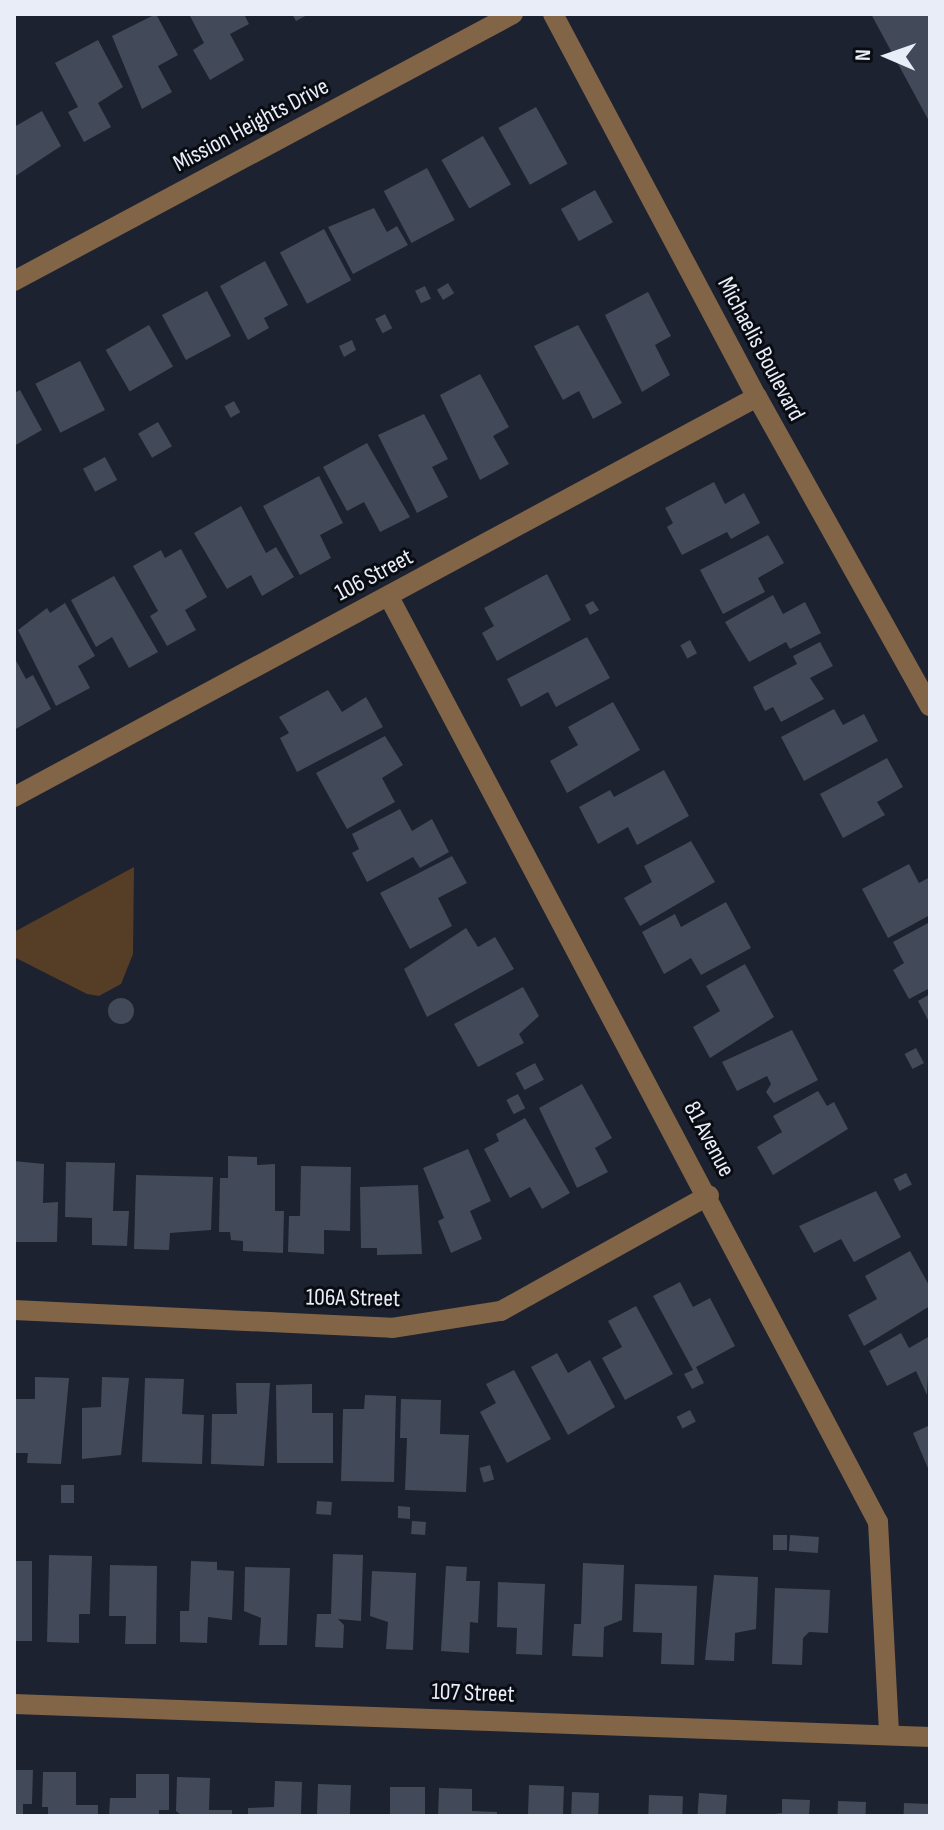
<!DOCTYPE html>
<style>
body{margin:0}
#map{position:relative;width:944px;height:1830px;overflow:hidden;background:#1c222f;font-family:"Sofia Sans Condensed",sans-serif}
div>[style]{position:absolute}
.green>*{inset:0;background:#553d26}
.building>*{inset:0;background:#424958;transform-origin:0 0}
.round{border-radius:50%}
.minor>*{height:20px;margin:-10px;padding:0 10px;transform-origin:10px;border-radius:10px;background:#826447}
.tertiary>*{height:20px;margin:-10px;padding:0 10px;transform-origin:10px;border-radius:10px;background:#826447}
span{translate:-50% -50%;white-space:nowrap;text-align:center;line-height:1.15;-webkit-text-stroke:6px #090c12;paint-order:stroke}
.street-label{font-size:24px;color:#e9edf7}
.frame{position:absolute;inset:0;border:16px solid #e9edf7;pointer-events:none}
.north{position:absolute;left:848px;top:16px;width:80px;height:80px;-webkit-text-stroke:6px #090c12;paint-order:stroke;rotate:272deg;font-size:22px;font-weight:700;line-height:32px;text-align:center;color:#e9edf7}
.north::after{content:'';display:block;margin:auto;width:28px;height:36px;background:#e9edf7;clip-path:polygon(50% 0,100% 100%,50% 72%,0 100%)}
</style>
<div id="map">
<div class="green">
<i style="clip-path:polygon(134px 867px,133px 954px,121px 984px,99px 996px,87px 994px,14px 957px,14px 932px)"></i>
</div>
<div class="building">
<i style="clip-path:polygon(156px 14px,178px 55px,158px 66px,172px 92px,142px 109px,112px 36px)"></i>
<i style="clip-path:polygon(189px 14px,244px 14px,249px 24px,230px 34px,244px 60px,210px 80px,193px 50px,204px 43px)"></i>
<i style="clip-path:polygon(292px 14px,309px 14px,296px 21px)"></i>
<i style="clip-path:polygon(871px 14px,930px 14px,930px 123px)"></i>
<i style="clip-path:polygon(98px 40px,123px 87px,98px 103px,111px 127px,84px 142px,68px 112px,78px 107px,55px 63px)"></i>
<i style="left:536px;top:107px;width:65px;height:43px;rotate:61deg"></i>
<i style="clip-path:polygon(42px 111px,61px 146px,14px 177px,14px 127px)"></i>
<i style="left:483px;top:136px;width:56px;height:48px;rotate:60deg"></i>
<i style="left:427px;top:168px;width:59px;height:49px;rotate:62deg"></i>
<i style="left:595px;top:190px;width:37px;height:39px;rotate:61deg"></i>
<i style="clip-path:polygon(374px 208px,387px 232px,397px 226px,408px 245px,353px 274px,328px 227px)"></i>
<i style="left:324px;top:229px;width:58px;height:50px;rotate:62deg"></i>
<i style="clip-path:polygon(265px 261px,288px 305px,264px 318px,269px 328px,248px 340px,220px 286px)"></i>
<i style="left:448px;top:283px;width:12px;height:13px;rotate:59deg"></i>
<i style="left:425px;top:286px;width:14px;height:11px;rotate:65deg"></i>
<i style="left:207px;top:291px;width:51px;height:51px;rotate:62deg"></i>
<i style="clip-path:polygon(648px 292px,671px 336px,655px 345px,670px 375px,642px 392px,605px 315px)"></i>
<i style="left:385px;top:314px;width:16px;height:11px;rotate:63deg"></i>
<i style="left:149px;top:325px;width:48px;height:50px;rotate:60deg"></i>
<i style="clip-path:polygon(578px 325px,622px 403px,593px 419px,579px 391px,563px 400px,534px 346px)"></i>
<i style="clip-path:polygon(352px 340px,356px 350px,344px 357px,339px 346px)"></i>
<i style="left:80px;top:361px;width:55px;height:50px;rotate:63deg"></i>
<i style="clip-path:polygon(480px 374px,509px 427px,493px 436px,509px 464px,480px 480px,440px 395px)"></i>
<i style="clip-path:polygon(20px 390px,42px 430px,14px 446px,14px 393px)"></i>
<i style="left:234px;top:401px;width:13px;height:11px;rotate:61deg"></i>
<i style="clip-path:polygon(424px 414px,448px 459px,432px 467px,448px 497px,417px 513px,378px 435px)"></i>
<i style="left:158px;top:422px;width:28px;height:23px;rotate:60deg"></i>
<i style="clip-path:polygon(367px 443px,410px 517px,380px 532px,364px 502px,347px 511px,323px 467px)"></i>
<i style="left:105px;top:457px;width:26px;height:25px;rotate:62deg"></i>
<i style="clip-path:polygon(319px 476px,343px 523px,320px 535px,331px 558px,300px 575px,263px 506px)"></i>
<i style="clip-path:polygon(714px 482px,725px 504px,744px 493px,760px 523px,731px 539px,727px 532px,682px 555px,667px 527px,673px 523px,665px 508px)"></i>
<i style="clip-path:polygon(241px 506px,266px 553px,276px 547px,294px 577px,262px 596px,251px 575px,227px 589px,194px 533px)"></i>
<i style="clip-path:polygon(768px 535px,784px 563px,758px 578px,765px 592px,723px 614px,700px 570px)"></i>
<i style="clip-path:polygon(181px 549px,207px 597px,185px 610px,196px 630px,167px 646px,150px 616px,158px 611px,133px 566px,161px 550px,165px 558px)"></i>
<i style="clip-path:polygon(547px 574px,571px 620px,497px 661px,482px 633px,494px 626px,484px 608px)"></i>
<i style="clip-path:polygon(114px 576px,158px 652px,129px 668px,112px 637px,96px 647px,71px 600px)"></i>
<i style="clip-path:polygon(773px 595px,783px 614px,805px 602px,821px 633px,790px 649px,786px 642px,749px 662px,725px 622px)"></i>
<i style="clip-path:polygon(593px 601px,599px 610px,590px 615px,585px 605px)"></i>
<i style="clip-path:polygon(65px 603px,95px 656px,78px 666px,90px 688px,56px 706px,18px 630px,47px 608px,50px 613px)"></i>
<i style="clip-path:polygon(587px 637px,610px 678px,556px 707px,548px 692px,521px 707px,507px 679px)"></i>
<i style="left:690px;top:640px;width:15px;height:11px;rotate:62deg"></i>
<i style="clip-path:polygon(820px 642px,833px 666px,810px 678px,824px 699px,781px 722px,773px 707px,765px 711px,753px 687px,797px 664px,793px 656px)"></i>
<i style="clip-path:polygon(14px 657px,26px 679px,33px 675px,51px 709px,14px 730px)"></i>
<i style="clip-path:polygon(328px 690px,342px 712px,366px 697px,383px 727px,297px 772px,280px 738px,289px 733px,279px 717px)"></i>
<i style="clip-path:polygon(613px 702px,640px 750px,567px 793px,550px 761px,578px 745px,568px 727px)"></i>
<i style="clip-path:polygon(834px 709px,843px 725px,864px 714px,878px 741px,804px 781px,781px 737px)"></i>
<i style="clip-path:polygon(385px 736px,403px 765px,382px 778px,395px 802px,347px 829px,316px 773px)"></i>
<i style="clip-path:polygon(887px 758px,903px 787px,877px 802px,885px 815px,843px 838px,820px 794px)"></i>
<i style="clip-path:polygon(664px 770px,689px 816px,637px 845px,628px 827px,598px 844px,579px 807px,610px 790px,614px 797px)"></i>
<i style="clip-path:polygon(400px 809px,412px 831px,432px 819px,449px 852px,420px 868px,413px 857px,367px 882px,352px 853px,359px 849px,352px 834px)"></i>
<i style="clip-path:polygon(691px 841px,715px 882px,640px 926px,624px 898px,652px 882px,644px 866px)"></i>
<i style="clip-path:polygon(452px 856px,467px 883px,438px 898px,452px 926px,410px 949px,380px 893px)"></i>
<i style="clip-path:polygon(909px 864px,919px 883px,930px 877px,930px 915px,888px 938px,862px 889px)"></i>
<i style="clip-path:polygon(726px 902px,751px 948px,701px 975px,691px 958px,664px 974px,642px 932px,675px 914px,681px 927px)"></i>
<i style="clip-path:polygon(930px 922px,930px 988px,909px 999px,893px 970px,904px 963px,893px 942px)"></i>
<i style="clip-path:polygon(466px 928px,478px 947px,495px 937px,514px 969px,427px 1017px,404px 969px)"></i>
<i style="clip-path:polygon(745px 964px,774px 1017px,710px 1058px,693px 1027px,720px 1011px,706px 986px)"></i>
<i style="clip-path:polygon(523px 987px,539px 1016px,519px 1034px,524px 1043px,478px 1067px,454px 1024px)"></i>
<i style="clip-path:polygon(930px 994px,930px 1019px,928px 1020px,918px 1001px)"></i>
<i class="round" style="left:108px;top:998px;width:26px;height:26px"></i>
<i style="clip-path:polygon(792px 1030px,818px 1080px,774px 1103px,766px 1092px,771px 1084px,767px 1076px,737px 1091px,722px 1062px)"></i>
<i style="left:916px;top:1048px;width:17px;height:13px;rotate:62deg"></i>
<i style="left:535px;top:1063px;width:19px;height:22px;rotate:62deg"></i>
<i style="clip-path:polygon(582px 1084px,612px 1138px,595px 1148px,608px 1172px,577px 1188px,539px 1108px)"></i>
<i style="clip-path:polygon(818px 1091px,827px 1106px,834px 1102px,848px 1129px,773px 1175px,757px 1147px,782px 1132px,773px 1116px)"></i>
<i style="left:518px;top:1094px;width:16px;height:13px;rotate:63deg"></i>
<i style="clip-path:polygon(525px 1118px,570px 1193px,542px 1209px,530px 1187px,510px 1198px,484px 1149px,499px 1141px,496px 1134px)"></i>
<i style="clip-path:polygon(468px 1149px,491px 1201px,470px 1211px,482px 1239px,451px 1253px,438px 1221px,444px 1218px,423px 1168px)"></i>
<i style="clip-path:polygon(228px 1156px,257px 1157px,257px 1165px,275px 1164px,275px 1211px,284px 1211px,283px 1253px,243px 1251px,243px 1241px,231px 1240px,230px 1232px,219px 1232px,220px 1178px,228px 1178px)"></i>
<i style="clip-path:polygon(14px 1161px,44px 1164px,43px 1203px,58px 1202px,57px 1242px,14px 1242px)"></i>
<i style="clip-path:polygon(66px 1162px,115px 1163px,113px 1211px,129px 1211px,127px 1246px,92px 1245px,92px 1218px,65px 1217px)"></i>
<i style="clip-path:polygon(301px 1166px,351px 1167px,350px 1231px,324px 1230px,324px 1254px,288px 1252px,289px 1216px,300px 1216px)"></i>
<i style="left:906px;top:1173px;width:13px;height:14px;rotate:63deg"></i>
<i style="clip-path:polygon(136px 1175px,213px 1177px,211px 1230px,170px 1233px,169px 1250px,134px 1249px)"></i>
<i style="clip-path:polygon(418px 1185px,422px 1254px,377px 1255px,377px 1248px,361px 1248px,360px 1187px)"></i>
<i style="clip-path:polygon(876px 1191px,901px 1237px,854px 1262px,841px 1239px,814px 1253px,799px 1226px)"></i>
<i style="clip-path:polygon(910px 1251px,930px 1287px,930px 1306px,864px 1346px,848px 1315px,877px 1299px,865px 1276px)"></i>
<i style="clip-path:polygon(680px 1282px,693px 1307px,710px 1298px,735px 1346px,696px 1367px,704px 1383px,692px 1389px,684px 1374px,693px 1370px,653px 1296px)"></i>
<i style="clip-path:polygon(636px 1306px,673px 1374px,625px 1400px,602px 1358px,622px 1347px,608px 1321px)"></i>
<i style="clip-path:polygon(901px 1333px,909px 1348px,930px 1336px,927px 1395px,916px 1371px,887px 1386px,869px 1351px)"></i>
<i style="clip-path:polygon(557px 1353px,568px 1373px,590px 1360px,615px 1407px,568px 1435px,531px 1367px)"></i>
<i style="clip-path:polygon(514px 1370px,551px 1439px,507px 1463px,480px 1412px,496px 1403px,486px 1384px)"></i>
<i style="clip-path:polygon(35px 1377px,69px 1378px,61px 1464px,27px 1463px,28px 1453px,14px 1453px,14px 1399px,35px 1399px)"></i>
<i style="clip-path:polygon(102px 1377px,129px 1378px,121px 1455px,82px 1459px,82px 1408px,101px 1407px)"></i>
<i style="clip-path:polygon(145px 1378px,184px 1379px,182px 1414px,204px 1415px,202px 1464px,142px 1462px)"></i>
<i style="clip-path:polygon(236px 1383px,270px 1383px,264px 1466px,211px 1464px,212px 1414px,237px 1414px)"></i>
<i style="clip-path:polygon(312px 1384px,312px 1413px,333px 1413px,333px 1463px,277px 1463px,276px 1385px)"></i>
<i style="clip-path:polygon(365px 1395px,396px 1396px,394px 1482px,341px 1481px,343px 1409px,364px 1409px)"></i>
<i style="clip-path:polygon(401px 1399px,441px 1400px,440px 1434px,469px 1435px,466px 1492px,405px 1490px,407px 1438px,400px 1438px)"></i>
<i style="left:690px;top:1410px;width:13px;height:15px;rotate:63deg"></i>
<i style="clip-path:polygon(930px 1425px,930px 1473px,913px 1433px)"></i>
<i style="left:490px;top:1465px;width:15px;height:11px;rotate:74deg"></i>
<i style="left:61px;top:1485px;width:13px;height:18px"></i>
<i style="left:317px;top:1501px;width:15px;height:13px;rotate:4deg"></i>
<i style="clip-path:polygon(398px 1506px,410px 1507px,410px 1519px,398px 1518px)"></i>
<i style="left:412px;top:1521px;width:14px;height:13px;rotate:4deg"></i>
<i style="left:773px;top:1535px;width:14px;height:15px"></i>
<i style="left:790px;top:1535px;width:29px;height:16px;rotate:4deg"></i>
<i style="clip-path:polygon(333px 1554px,363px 1555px,361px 1621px,338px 1619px,344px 1625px,343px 1648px,315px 1647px,317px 1614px,331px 1614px)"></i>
<i style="clip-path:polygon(49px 1555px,92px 1556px,90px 1614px,79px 1614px,79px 1643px,47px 1642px)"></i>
<i style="left:14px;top:1561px;width:18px;height:80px"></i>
<i style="clip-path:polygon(191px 1561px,217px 1562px,217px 1570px,234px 1571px,232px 1620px,208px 1617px,207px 1643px,180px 1642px,180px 1611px,189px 1611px)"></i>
<i style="clip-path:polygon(583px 1563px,624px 1565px,622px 1620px,604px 1627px,603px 1657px,572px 1656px,574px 1624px,581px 1624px)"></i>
<i style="clip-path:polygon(110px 1565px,157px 1566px,156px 1644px,125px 1644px,126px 1616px,109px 1616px)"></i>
<i style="clip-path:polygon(446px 1566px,467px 1567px,466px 1581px,480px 1581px,478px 1623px,470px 1622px,469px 1653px,441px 1651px)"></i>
<i style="clip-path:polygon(245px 1567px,290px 1568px,287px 1645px,259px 1645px,261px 1618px,244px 1611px)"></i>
<i style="clip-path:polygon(372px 1571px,416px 1573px,413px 1650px,386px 1649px,388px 1622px,370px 1616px)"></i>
<i style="clip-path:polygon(714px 1575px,758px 1577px,756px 1629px,735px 1633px,734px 1661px,705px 1660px)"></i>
<i style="clip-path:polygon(498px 1582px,545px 1584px,542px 1655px,516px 1654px,517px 1628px,497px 1627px)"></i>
<i style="clip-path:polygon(635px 1584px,697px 1586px,694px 1665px,661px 1664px,662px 1633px,633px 1632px)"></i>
<i style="clip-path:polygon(775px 1588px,830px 1590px,828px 1633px,809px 1632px,803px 1638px,802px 1665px,772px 1664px)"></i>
<i style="clip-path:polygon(14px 1770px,33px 1770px,32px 1804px,23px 1804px,23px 1816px,14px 1816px)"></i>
<i style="clip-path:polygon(43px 1772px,76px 1772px,76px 1805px,98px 1805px,98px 1816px,48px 1816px,48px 1807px,42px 1807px)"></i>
<i style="clip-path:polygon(136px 1774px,169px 1774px,169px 1810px,159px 1810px,159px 1816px,109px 1816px,110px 1798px,136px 1798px)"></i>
<i style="clip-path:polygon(177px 1777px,210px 1778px,209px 1810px,232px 1810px,232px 1816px,182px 1816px,176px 1811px)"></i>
<i style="clip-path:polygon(275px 1781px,302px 1782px,301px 1814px,248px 1816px,248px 1808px,274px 1807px)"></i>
<i style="left:318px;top:1784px;width:33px;height:32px;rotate:2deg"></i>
<i style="left:529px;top:1785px;width:35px;height:31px;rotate:2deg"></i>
<i style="left:390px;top:1787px;width:35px;height:29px"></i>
<i style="clip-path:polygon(439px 1788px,472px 1789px,472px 1811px,497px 1812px,497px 1816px,438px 1816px)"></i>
<i style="left:572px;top:1792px;width:27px;height:24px;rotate:2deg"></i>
<i style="left:699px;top:1793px;width:28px;height:23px;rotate:4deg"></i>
<i style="left:649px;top:1795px;width:34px;height:21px;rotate:2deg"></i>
<i style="clip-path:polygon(782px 1799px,810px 1800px,809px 1816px,760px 1816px,782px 1813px)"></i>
<i style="left:838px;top:1801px;width:28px;height:15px;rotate:2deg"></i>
<i style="left:904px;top:1803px;width:26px;height:13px;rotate:2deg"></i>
</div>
<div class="minor">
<i style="left:389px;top:597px;width:1046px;rotate:62.14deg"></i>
<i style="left:878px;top:1522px;width:212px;rotate:87deg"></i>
<i style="left:14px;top:797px;width:844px;rotate:-28.3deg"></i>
<i style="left:14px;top:1310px;width:378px;rotate:2.7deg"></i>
<i style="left:392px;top:1328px;width:110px;rotate:-8.9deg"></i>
<i style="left:501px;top:1311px;width:238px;rotate:-29.1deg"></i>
<i style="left:14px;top:1704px;width:917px;rotate:2.06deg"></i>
</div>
<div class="tertiary">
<i style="left:553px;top:14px;width:434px;rotate:62deg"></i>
<i style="left:757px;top:397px;width:354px;rotate:60.8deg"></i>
<i style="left:14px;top:281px;width:566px;rotate:-28.15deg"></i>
</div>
<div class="street-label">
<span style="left:251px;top:125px;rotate:-28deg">Mission Heights Drive</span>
<span style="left:761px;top:349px;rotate:62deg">Michaelis Boulevard</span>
<span style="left:374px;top:575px;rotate:-28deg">106 Street</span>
<span style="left:709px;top:1139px;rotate:62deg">81 Avenue</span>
<span style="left:353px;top:1298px;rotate:1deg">106A Street</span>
<span style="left:473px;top:1693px;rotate:2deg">107 Street</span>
</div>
<div class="frame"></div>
<div class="north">N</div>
</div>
